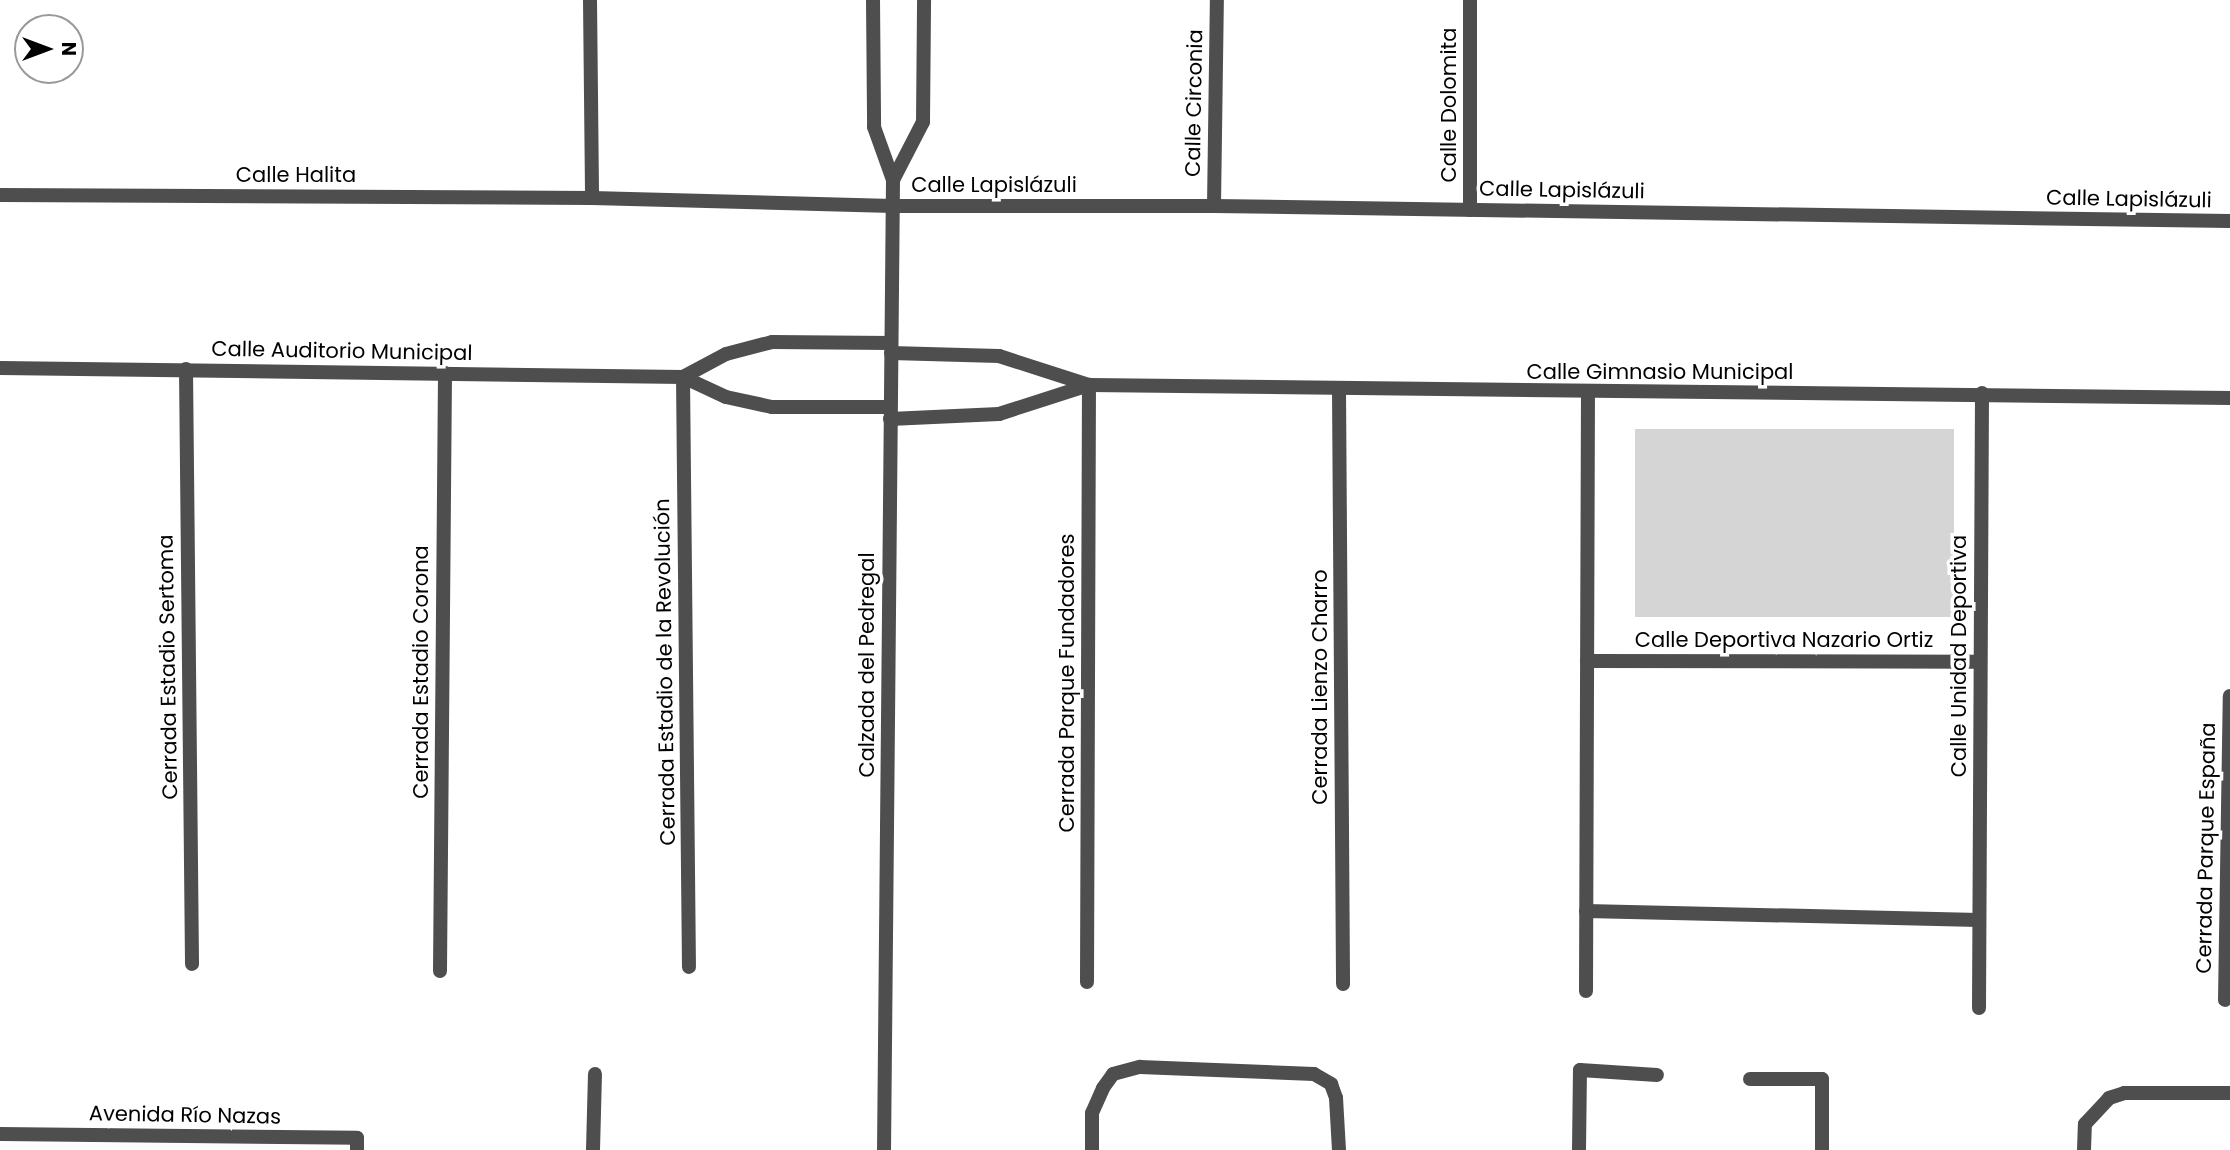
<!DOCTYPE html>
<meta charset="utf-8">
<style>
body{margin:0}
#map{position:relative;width:2230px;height:1150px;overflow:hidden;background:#fff;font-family:Poppins,sans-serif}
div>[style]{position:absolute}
.green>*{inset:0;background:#d5d5d5;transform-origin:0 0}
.street>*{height:14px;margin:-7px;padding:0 7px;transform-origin:7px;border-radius:7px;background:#4e4e4e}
span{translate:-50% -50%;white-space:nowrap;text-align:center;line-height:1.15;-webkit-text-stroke:7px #fff;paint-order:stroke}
.street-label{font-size:21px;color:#000}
.north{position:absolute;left:14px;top:14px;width:70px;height:70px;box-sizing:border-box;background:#fff;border:2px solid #999;border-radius:50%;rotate:90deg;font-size:19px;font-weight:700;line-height:28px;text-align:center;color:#000}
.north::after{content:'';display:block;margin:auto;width:24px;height:32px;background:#000;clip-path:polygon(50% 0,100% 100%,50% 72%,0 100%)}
</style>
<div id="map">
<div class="green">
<i style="left:1635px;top:429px;width:319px;height:188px"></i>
</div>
<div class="street">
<i style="left:590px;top:0;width:198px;rotate:89.4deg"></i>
<i style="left:873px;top:0;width:127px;rotate:89.5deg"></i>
<i style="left:874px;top:127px;width:56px;rotate:70.3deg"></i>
<i style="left:893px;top:180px;width:970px;rotate:90.53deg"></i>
<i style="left:893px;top:180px;width:65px;rotate:-62.7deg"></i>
<i style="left:923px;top:122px;width:122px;rotate:-89.5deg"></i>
<i style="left:0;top:195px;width:592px;rotate:0.29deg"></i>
<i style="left:592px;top:198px;width:301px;rotate:1.5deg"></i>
<i style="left:893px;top:206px;width:321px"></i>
<i style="left:1214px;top:206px;width:1016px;rotate:0.85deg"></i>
<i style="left:1214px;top:206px;width:206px;rotate:-89.2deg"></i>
<i style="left:1470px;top:210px;width:210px;rotate:-90deg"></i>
<i style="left:891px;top:353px;width:108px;rotate:1.6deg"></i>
<i style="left:999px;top:356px;width:95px;rotate:17.9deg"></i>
<i style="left:1089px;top:385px;width:1141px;rotate:0.65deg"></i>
<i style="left:0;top:368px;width:683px;rotate:0.75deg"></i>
<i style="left:683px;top:377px;width:47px;rotate:24.9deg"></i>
<i style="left:726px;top:397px;width:47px;rotate:12.3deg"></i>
<i style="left:772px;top:407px;width:118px"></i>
<i style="left:186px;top:369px;width:595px;rotate:89.42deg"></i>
<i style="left:683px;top:377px;width:590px;rotate:89.42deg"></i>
<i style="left:683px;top:377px;width:49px;rotate:-28.1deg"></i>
<i style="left:726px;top:354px;width:48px;rotate:-14.6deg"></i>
<i style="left:772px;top:342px;width:119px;rotate:0.5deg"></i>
<i style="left:1339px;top:389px;width:595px;rotate:89.61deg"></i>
<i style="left:890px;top:419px;width:109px;rotate:-2.6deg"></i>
<i style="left:999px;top:414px;width:95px;rotate:-17.9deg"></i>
<i style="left:1587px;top:661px;width:393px;rotate:0.1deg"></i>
<i style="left:1586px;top:911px;width:393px;rotate:1.3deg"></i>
<i style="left:440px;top:971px;width:598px;rotate:-89.52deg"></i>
<i style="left:1087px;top:982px;width:597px;rotate:-89.81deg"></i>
<i style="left:1586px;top:991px;width:598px;rotate:-89.81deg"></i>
<i style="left:2225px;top:1000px;width:304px;rotate:-89.1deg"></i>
<i style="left:1979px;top:1008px;width:615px;rotate:-89.72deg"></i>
<i style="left:1750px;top:1079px;width:72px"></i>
<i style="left:1822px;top:1079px;width:71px;rotate:90deg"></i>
<i style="left:0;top:1134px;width:357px;rotate:0.6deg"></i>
<i style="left:357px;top:1138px;width:12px;rotate:90deg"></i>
<i style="left:593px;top:1150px;width:76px;rotate:-88.5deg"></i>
<i style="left:1092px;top:1150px;width:37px;rotate:-90deg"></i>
<i style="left:1092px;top:1113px;width:27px;rotate:-66deg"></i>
<i style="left:1103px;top:1088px;width:17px;rotate:-54deg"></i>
<i style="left:1113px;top:1074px;width:28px;rotate:-15deg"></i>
<i style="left:1140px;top:1067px;width:174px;rotate:2.3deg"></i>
<i style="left:1314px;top:1074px;width:20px;rotate:30deg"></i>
<i style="left:1331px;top:1084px;width:15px;rotate:70deg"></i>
<i style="left:1336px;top:1098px;width:52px;rotate:86.7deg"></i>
<i style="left:1579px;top:1150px;width:80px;rotate:-89.3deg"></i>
<i style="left:1580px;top:1070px;width:77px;rotate:3.7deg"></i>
<i style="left:2084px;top:1150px;width:26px;rotate:-88deg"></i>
<i style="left:2085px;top:1124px;width:35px;rotate:-47deg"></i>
<i style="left:2109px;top:1098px;width:16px;rotate:-18deg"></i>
<i style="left:2124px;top:1093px;width:106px"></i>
</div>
<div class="street-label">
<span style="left:1194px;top:103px;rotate:-89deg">Calle Circonia</span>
<span style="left:1449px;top:105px;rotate:-90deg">Calle Dolomita</span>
<span style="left:296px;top:175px">Calle Halita</span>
<span style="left:994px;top:185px">Calle Lapislázuli</span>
<span style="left:1562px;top:190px;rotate:1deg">Calle Lapislázuli</span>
<span style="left:2129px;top:199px;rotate:1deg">Calle Lapislázuli</span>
<span style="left:342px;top:351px;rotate:1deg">Calle Auditorio Municipal</span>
<span style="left:1660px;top:372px">Calle Gimnasio Municipal</span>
<span style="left:1784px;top:640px">Calle Deportiva Nazario Ortiz</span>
<span style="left:1959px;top:656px;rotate:-90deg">Calle Unidad Deportiva</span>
<span style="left:867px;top:665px;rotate:-90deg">Calzada del Pedregal</span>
<span style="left:168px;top:667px;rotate:-91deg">Cerrada Estadio Sertoma</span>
<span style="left:421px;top:672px;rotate:-90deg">Cerrada Estadio Corona</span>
<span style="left:665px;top:672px;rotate:-91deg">Cerrada Estadio de la Revolución</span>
<span style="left:1067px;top:683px;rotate:-90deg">Cerrada Parque Fundadores</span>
<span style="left:1320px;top:687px;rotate:-90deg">Cerrada Lienzo Charro</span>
<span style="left:2206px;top:848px;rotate:-89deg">Cerrada Parque España</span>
<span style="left:185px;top:1115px;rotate:1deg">Avenida Río Nazas</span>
</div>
<div class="north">N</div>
</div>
